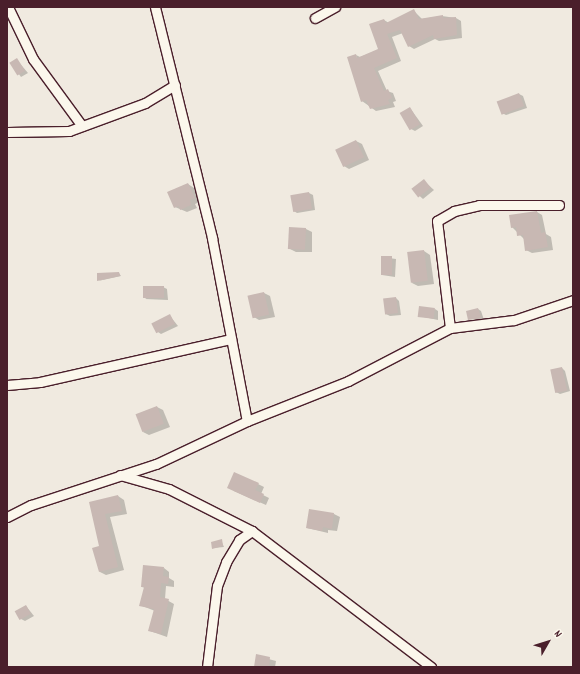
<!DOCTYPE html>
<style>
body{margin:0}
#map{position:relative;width:580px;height:674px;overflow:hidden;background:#f0eae0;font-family:Dekko,sans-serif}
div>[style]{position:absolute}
.shadow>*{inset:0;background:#0003}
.building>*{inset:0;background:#c8b8b3;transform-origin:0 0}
.roads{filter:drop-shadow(1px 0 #4a1f2b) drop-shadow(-1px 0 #4a1f2b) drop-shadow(0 1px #4a1f2b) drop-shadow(0 -1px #4a1f2b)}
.street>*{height:9px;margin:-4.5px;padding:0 4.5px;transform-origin:4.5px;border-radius:4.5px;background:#fbf7ec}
span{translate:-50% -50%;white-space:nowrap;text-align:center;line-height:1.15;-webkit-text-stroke:3.5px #fbf7ec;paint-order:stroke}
.frame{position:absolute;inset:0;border:8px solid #4a1f2b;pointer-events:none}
.north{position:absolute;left:528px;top:622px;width:40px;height:40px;-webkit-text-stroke:3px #fbf7ec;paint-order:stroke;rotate:51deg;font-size:11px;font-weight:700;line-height:16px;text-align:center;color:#4a1f2b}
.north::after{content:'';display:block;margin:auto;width:14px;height:18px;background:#4a1f2b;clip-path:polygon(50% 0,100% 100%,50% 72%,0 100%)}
</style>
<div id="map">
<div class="shadow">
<i style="clip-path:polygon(414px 11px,422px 19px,442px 16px,456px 18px,461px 21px,462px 38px,439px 41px,435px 39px,414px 49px,409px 46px,403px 33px,392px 37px,401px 61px,378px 71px,387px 91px,393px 93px,396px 101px,393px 102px,395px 107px,376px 111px,362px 101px,356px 55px,360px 57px,379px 50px,384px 20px,389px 23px)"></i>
<i style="clip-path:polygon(17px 60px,28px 73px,21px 77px,11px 63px)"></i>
<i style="clip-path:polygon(519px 94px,523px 96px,527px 108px,506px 115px,502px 113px)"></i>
<i style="clip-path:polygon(410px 108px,423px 126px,415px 131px,411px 129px)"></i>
<i style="clip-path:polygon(356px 141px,362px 144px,369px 160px,349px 169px,344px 166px)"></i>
<i style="clip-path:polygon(424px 181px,434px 190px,423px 199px,413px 190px)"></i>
<i style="clip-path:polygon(188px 184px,194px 188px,200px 202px,195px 204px,197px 208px,187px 212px,175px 207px)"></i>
<i style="clip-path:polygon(309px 193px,313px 195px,315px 210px,297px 213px,294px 211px)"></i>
<i style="clip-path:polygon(537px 212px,542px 215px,546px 234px,551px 237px,553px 250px,532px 253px,526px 250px,524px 239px,512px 227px)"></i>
<i style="clip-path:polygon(290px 228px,306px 229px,312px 232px,312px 252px,296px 252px,290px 249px)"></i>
<i style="clip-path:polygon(424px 251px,430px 255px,434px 284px,418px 286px,412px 283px)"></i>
<i style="clip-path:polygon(382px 257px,396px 259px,395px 277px,382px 275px)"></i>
<i style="clip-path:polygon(119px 273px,121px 276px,98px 281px)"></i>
<i style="clip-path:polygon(163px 287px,167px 289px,168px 300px,145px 299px)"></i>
<i style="clip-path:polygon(264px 293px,270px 296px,275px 317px,259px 320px,254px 317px)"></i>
<i style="clip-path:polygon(396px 298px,399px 301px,401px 315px,390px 316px,386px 314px)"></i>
<i style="clip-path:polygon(435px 309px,438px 311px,438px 320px,419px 316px)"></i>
<i style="clip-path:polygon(478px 309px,481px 311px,484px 320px,469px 319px)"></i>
<i style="clip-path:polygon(170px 316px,178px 326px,161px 334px,158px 332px)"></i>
<i style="clip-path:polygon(562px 368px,565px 371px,570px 391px,560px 394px,556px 392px)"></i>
<i style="clip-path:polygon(157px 407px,163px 410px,170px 427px,149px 435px,143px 432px)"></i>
<i style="clip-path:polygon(258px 484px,264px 487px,261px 494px,269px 498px,266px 505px,234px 491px)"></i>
<i style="clip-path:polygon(118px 496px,124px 500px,127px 514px,110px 517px,124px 570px,106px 575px,100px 572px,100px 546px,90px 503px)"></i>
<i style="clip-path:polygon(334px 514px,340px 517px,337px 531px,328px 530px,328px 533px,307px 528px)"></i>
<i style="clip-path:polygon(221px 540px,224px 547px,213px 548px)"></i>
<i style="clip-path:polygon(164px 568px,169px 572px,169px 578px,174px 581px,174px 587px,166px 586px,165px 599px,174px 604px,167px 637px,150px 631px,155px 611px,140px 605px,145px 588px,142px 587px)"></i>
<i style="clip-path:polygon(26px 606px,34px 616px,25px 621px,21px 619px)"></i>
<i style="clip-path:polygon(257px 656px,276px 661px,275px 667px,255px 667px)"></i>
</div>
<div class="building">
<i style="clip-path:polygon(414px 9px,419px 19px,443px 15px,443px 18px,456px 17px,457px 35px,434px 39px,433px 35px,408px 47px,400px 30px,387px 34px,397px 58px,374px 68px,384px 91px,388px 89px,392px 98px,388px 100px,390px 104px,370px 109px,366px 100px,361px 102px,347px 57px,356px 54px,357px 58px,378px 49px,369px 24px,384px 19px,386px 23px)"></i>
<i style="left:17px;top:58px;width:15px;height:9px;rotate:58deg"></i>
<i style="left:519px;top:93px;width:14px;height:24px;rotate:69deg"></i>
<i style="left:410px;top:107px;width:20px;height:12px;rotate:60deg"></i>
<i style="left:356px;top:140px;width:19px;height:23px;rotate:65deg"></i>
<i style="left:424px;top:179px;width:11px;height:16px;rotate:52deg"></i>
<i style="clip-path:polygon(188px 183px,195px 198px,190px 200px,191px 205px,180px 210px,179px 206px,174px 208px,167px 192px)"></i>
<i style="left:309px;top:192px;width:17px;height:19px;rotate:80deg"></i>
<i style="clip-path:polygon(537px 211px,541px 233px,545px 232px,548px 247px,525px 251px,523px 235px,517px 236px,516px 227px,511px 228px,509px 215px)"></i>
<i style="left:289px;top:227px;width:17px;height:22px;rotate:3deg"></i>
<i style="left:424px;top:250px;width:31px;height:17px;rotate:83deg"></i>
<i style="left:381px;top:256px;width:11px;height:19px"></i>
<i style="clip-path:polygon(119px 272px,120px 276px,97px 281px,97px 273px)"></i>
<i style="left:164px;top:286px;width:12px;height:21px;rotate:90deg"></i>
<i style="left:264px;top:292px;width:23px;height:17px;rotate:77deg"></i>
<i style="left:396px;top:297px;width:16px;height:13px;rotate:83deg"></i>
<i style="left:419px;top:306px;width:16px;height:11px;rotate:7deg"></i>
<i style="clip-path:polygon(478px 308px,481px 318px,468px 320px,466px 311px)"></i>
<i style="left:170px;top:314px;width:11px;height:21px;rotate:63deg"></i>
<i style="left:562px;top:367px;width:24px;height:12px;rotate:78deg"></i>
<i style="left:157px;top:406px;width:19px;height:23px;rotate:69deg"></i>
<i style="clip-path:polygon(234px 472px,259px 483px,255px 490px,264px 494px,260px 503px,227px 488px)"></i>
<i style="clip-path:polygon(118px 495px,122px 511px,105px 514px,118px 567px,99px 572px,92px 548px,99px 546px,89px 502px)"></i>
<i style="clip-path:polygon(309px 509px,334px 513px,332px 529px,323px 527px,322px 531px,306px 528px)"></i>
<i style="clip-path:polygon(222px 539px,223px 546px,212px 549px,211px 542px)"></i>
<i style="clip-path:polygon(143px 565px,164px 567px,163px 576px,169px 577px,168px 584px,161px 583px,160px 597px,169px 599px,161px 634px,148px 631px,154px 609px,139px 606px,144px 587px,141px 587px)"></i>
<i style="left:26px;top:605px;width:10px;height:13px;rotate:61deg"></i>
<i style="clip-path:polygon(256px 654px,270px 657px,269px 667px,254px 667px)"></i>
</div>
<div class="roads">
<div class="street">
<i style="left:8px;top:7px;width:58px;rotate:64.3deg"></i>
<i style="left:33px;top:59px;width:83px;rotate:53.8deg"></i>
<i style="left:155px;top:7px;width:238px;rotate:76.1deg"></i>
<i style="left:212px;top:238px;width:186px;rotate:79.2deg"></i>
<i style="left:315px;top:18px;width:23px;rotate:-29deg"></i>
<i style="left:7px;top:132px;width:62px;rotate:-0.9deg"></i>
<i style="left:69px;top:131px;width:81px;rotate:-20.2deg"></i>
<i style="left:145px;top:103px;width:35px;rotate:-31deg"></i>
<i style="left:450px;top:328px;width:108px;rotate:-96.9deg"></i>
<i style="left:437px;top:221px;width:20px;rotate:-30deg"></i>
<i style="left:454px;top:211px;width:26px;rotate:-13deg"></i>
<i style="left:479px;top:205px;width:80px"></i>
<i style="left:7px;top:385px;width:33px;rotate:-5deg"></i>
<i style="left:40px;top:382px;width:196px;rotate:-12.7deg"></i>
<i style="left:120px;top:475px;width:51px;rotate:15.9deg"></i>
<i style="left:169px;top:489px;width:93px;rotate:26.8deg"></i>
<i style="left:252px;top:531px;width:225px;rotate:37.2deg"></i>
<i style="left:7px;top:517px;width:27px;rotate:-27deg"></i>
<i style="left:31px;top:505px;width:132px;rotate:-18.2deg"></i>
<i style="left:156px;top:464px;width:101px;rotate:-25.3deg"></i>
<i style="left:247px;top:421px;width:109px;rotate:-21.6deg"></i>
<i style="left:348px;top:381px;width:115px;rotate:-27.5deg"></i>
<i style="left:450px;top:328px;width:64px;rotate:-7.1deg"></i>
<i style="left:514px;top:320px;width:62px;rotate:-18.7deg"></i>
<i style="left:207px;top:667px;width:82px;rotate:-83deg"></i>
<i style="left:217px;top:586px;width:26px;rotate:-69deg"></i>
<i style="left:226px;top:562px;width:26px;rotate:-59deg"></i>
<i style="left:239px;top:540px;width:16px;rotate:-35deg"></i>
</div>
</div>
<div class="frame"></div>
<div class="north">N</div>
</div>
